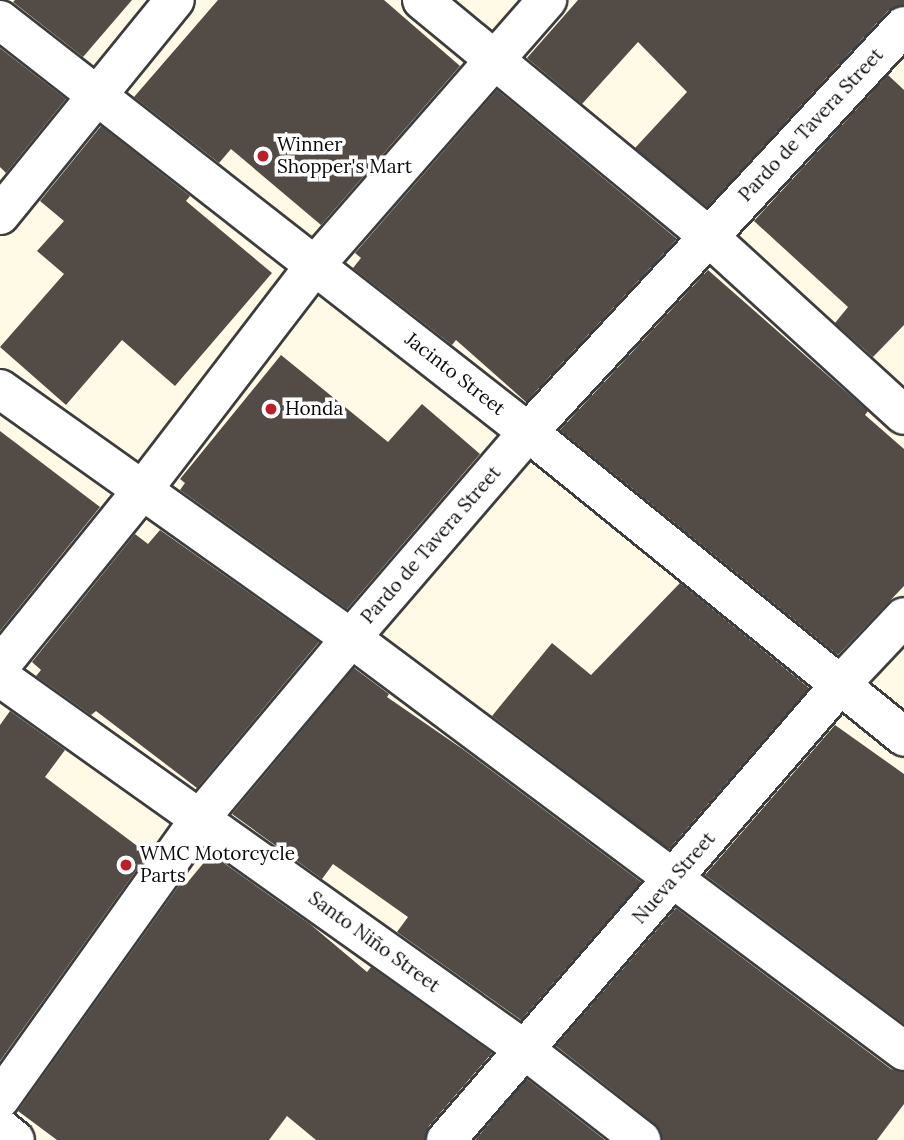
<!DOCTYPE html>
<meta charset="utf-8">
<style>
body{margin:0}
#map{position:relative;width:904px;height:1140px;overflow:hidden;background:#fffae6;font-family:Lora,serif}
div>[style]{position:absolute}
.building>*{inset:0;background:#524b46}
.roads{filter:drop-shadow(2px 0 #3d3d3d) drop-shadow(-2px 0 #3d3d3d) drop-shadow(0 2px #3d3d3d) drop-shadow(0 -2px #3d3d3d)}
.minor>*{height:38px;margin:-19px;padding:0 19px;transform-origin:19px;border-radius:19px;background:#fff}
.dots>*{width:19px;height:19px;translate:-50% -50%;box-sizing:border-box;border:4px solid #fff;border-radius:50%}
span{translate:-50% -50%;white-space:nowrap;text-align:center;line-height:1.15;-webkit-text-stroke:7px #fff;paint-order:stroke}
.street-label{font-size:19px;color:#0a0a0a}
.poi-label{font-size:19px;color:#0a0a0a}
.left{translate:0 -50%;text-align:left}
</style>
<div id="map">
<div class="building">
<i style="clip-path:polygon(15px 0,132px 0,83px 57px,13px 2px)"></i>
<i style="clip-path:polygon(218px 0,384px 0,460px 66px,321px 225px,231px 149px,219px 163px,134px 97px)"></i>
<i style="clip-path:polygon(578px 0,904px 0,904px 5px,888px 11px,707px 207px,635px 148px,687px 92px,638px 42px,582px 104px,527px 58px)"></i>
<i style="clip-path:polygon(0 48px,66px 99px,6px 173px,0 167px)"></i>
<i style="clip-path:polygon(888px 75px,904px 90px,904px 325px,873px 357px,835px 323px,848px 307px,754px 221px)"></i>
<i style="clip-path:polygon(497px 90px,677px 239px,526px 402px,456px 340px,452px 345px,353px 268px,361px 258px,355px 253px)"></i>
<i style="clip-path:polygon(101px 126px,190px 196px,186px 201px,272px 273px,175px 386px,122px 340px,66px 405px,0 347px,64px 274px,37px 251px,64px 221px,40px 201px)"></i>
<i style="clip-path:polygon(708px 270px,868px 411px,865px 415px,904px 449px,904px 586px,838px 655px,560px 430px)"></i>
<i style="clip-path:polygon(281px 355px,388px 442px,422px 404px,480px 454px,347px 609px,180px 490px,185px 483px,180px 479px)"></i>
<i style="clip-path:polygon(0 431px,100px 507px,0 631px)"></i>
<i style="clip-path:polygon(160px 530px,319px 642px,197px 788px,96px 711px,91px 715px,36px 676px,41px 670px,32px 662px,135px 534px,148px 544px)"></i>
<i style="clip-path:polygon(680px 583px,809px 688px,669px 849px,492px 716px,552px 643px,591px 675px)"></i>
<i style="clip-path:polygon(354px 668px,389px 694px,387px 697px,464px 750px,641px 882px,521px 1020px,397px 932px,408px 917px,333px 864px,322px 879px,232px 814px)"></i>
<i style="clip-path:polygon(10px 711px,65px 750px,45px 777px,148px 854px,0 1061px,0 725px)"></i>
<i style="clip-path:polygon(835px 725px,904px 774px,904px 1024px,705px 875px)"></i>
<i style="clip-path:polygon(211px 854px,310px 924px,367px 972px,371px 967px,492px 1053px,429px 1126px,425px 1140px,316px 1140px,287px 1116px,269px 1140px,57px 1140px,18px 1111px,183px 880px,187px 883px)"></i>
<i style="clip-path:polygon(676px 908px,891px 1069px,904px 1072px,904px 1104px,877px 1140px,662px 1140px,654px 1123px,556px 1046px)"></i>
<i style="clip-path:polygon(527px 1079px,605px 1140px,475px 1140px)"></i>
</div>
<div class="roads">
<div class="minor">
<i style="left:422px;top:0;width:371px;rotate:39.5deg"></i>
<i style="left:708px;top:236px;width:265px;rotate:42.4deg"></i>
<i style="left:0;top:20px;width:670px;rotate:37.97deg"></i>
<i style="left:528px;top:432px;width:484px;rotate:39deg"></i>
<i style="left:0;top:215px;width:277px;rotate:-50.9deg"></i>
<i style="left:0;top:389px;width:430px;rotate:35.4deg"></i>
<i style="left:351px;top:638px;width:690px;rotate:36.75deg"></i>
<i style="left:0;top:666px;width:229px;rotate:-51deg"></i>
<i style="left:144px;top:488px;width:282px;rotate:-52.5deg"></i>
<i style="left:316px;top:264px;width:351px;rotate:-48.8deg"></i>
<i style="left:0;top:677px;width:644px;rotate:35.39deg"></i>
<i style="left:525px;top:1050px;width:147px;rotate:37.8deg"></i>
<i style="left:0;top:1099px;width:346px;rotate:-54.5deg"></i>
<i style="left:201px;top:817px;width:234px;rotate:-50deg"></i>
<i style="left:351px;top:638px;width:272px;rotate:-49.3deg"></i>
<i style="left:528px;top:432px;width:553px;rotate:-47.2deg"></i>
<i style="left:0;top:1128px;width:19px;rotate:39deg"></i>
<i style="left:446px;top:1140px;width:602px;rotate:-49.11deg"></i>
<i style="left:840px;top:685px;width:93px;rotate:-46.7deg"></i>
</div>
</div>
<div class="dots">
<i style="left:263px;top:156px;background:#bc1f29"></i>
<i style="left:271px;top:409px;background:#bc1f29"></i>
<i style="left:126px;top:865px;background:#bc1f29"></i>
</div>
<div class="street-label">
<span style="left:811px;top:125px;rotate:-47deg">Pardo de Tavera Street</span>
<span style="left:455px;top:374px;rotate:38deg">Jacinto Street</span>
<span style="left:431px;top:545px;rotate:-49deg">Pardo de Tavera Street</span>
<span style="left:674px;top:878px;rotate:-49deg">Nueva Street</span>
<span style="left:374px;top:942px;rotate:36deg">Santo Niño Street</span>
</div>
<div class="poi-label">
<span class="left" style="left:277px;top:156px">Winner<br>Shopper's Mart</span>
<span class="left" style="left:285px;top:409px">Honda</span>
<span class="left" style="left:140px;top:865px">WMC Motorcycle<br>Parts</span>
</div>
</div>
